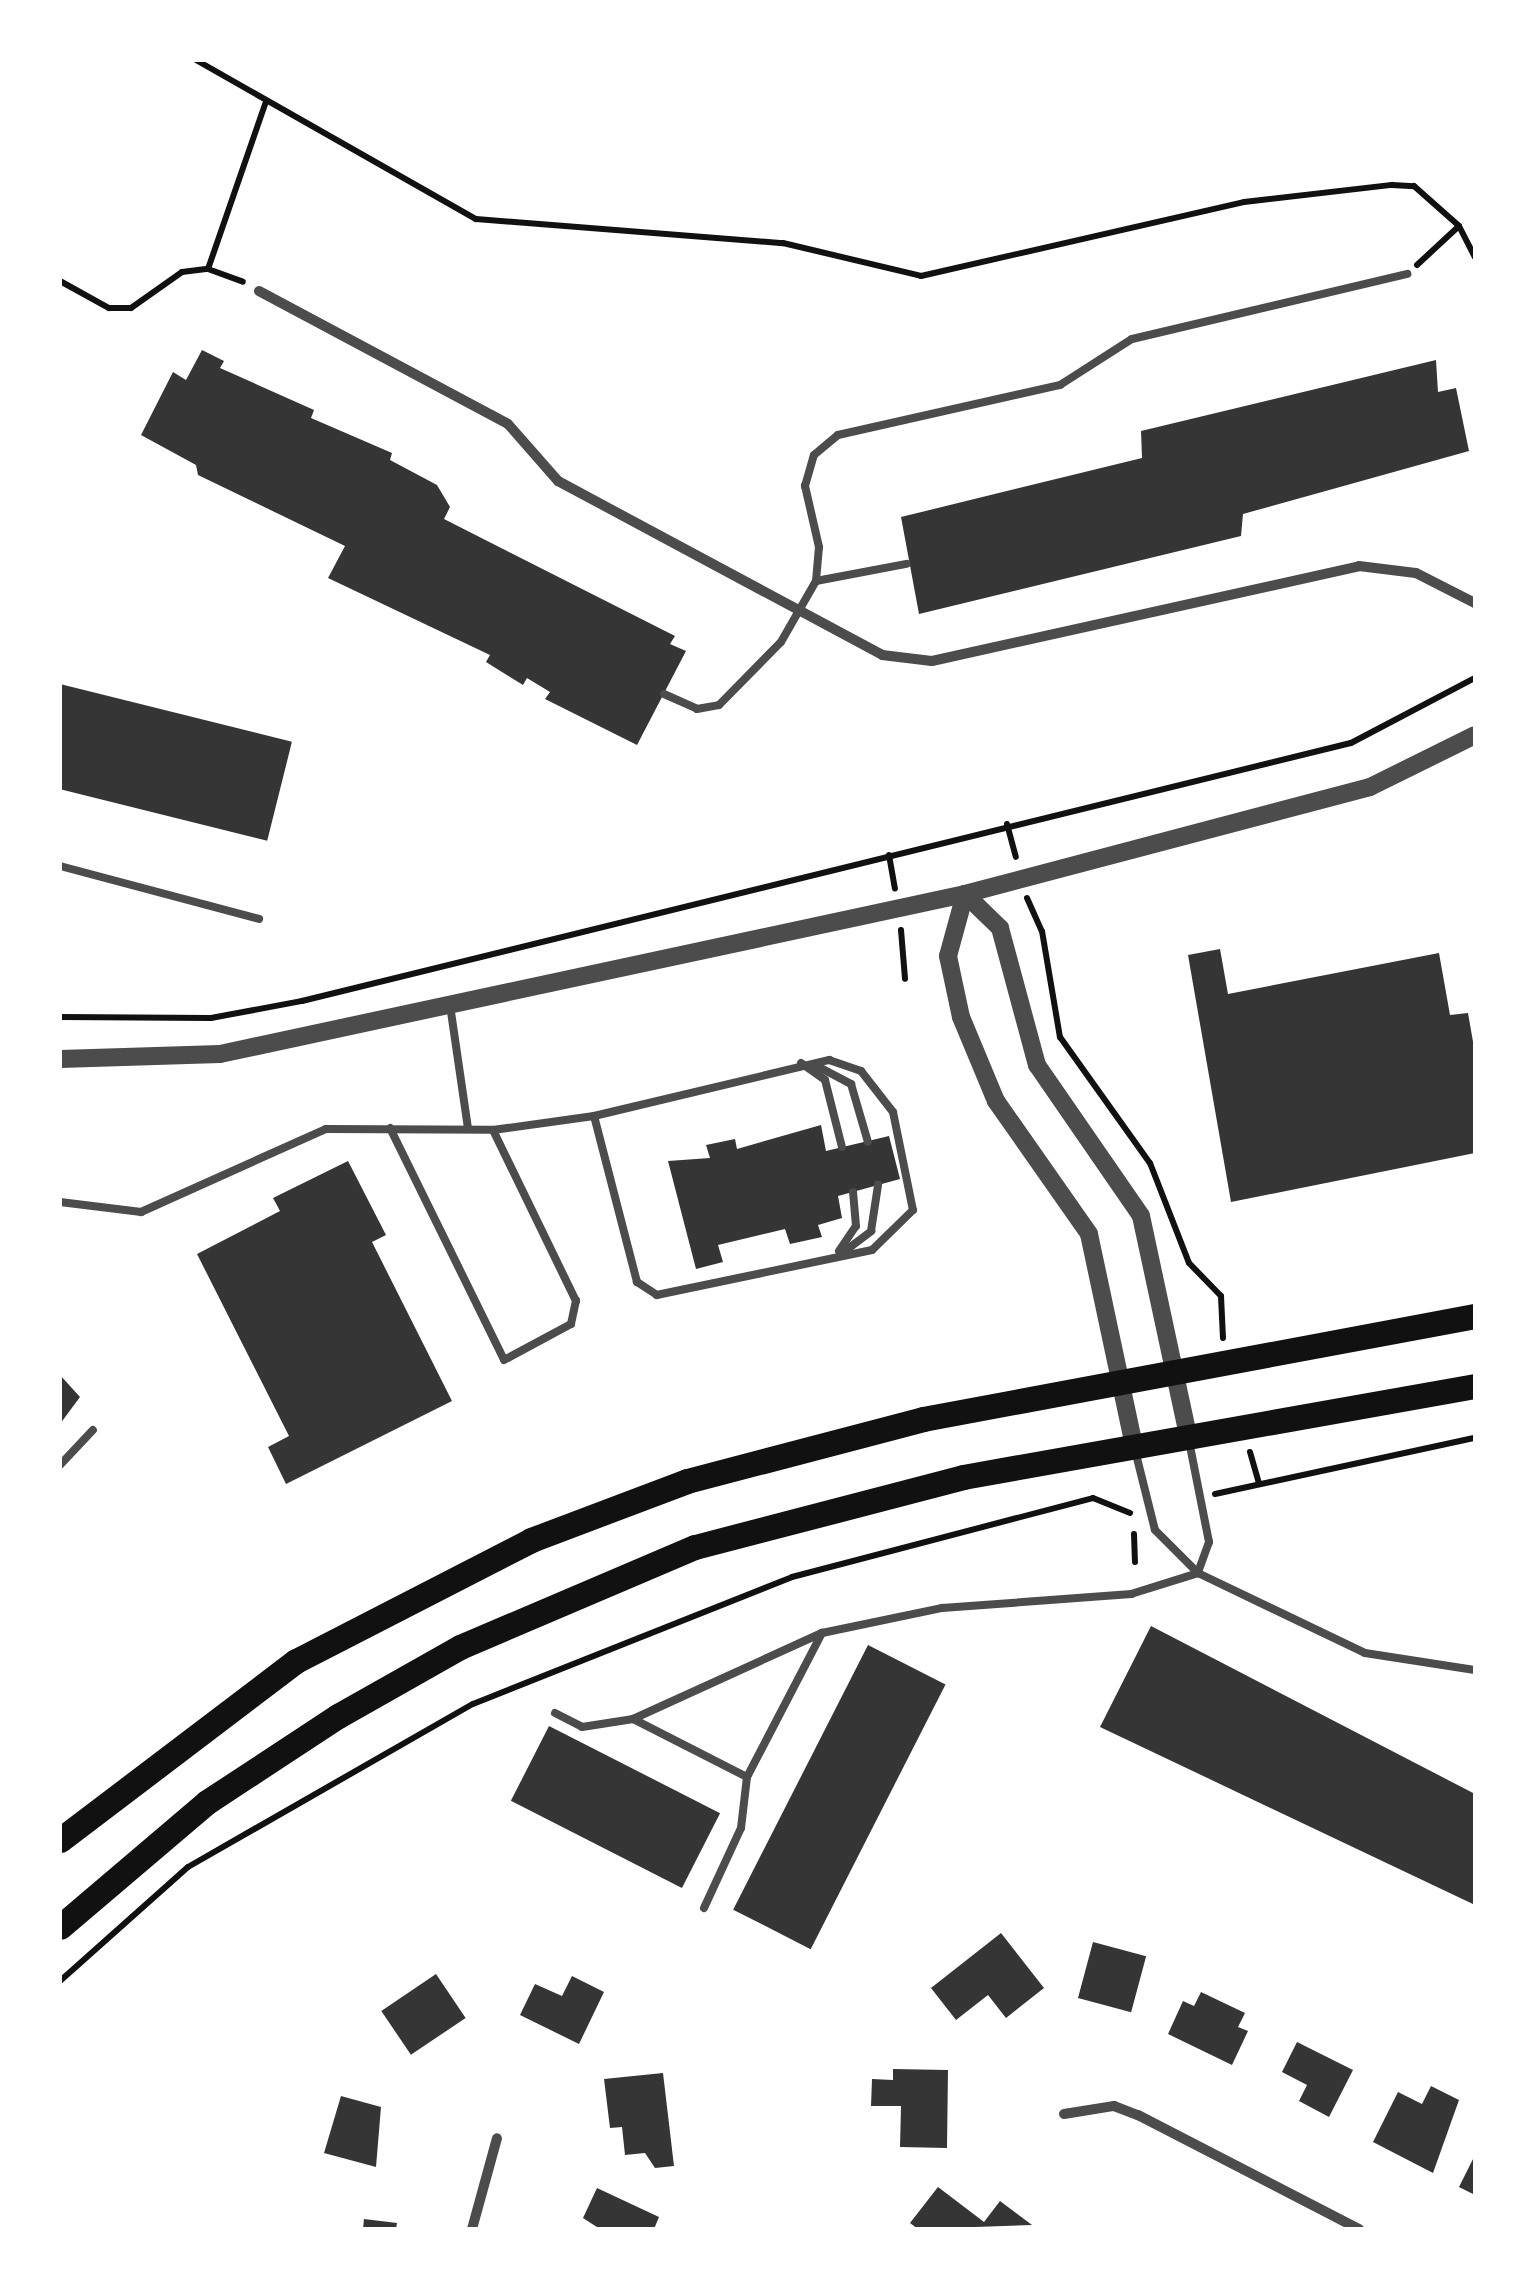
<!DOCTYPE html>
<style>
body{margin:0}
#map{position:relative;width:1535px;height:2289px;overflow:hidden;background:#fff;font-family:"PT Sans",sans-serif}
div>[style]{position:absolute}
.building>*{inset:0;background:#353535;transform-origin:0 0}
.path>*{height:6px;margin:-3px;padding:0 3px;transform-origin:3px;border-radius:3px;background:#111}
.service>*{height:8px;margin:-4px;padding:0 4px;transform-origin:4px;border-radius:4px;background:#4c4c4c}
.minor>*{height:10px;margin:-5px;padding:0 5px;transform-origin:5px;border-radius:5px;background:#4c4c4c}
.tertiary>*{height:18px;margin:-9px;padding:0 9px;transform-origin:9px;border-radius:9px;background:#4c4c4c}
.primary>*{height:25px;margin:-12.5px;padding:0 12.5px;transform-origin:12.5px;border-radius:12.5px;background:#111}
span{translate:-50% -50%;white-space:nowrap;text-align:center;line-height:1.15;-webkit-text-stroke:8px #fff;paint-order:stroke}
.frame{position:absolute;inset:0;border:62px solid #fff;pointer-events:none}
</style>
<div id="map">
<div class="building">
<i style="clip-path:polygon(202px 350px,224px 361px,220px 368px,314px 410px,311px 418px,392px 453px,390px 460px,437px 485px,450px 507px,444px 519px,675px 636px,670px 644px,686px 651px,637px 745px,545px 699px,550px 692px,527px 678px,523px 685px,486px 662px,490px 655px,328px 578px,345px 546px,198px 475px,196px 465px,141px 435px,173px 372px,186px 380px)"></i>
<i style="clip-path:polygon(1436px 360px,1438px 392px,1456px 388px,1469px 451px,1243px 514px,1241px 536px,919px 614px,901px 517px,1142px 458px,1141px 431px)"></i>
<i style="left:60px;top:684px;width:239px;height:102px;rotate:14deg"></i>
<i style="clip-path:polygon(1220px 949px,1228px 994px,1439px 953px,1450px 1015px,1468px 1013px,1475px 1053px,1475px 1153px,1231px 1202px,1188px 955px)"></i>
<i style="clip-path:polygon(821px 1125px,826px 1151px,889px 1136px,900px 1179px,838px 1196px,842px 1218px,818px 1225px,822px 1237px,790px 1244px,785px 1229px,718px 1245px,723px 1262px,696px 1269px,668px 1161px,710px 1158px,706px 1145px,735px 1139px,737px 1149px)"></i>
<i style="clip-path:polygon(348px 1161px,386px 1235px,372px 1242px,452px 1401px,286px 1484px,268px 1447px,289px 1436px,197px 1254px,280px 1211px,273px 1198px)"></i>
<i style="clip-path:polygon(60px 1375px,80px 1397px,60px 1424px)"></i>
<i style="clip-path:polygon(1151px 1626px,1475px 1794px,1475px 1905px,1100px 1727px)"></i>
<i style="left:868px;top:1645px;width:87px;height:297px;rotate:27deg"></i>
<i style="left:549px;top:1726px;width:192px;height:84px;rotate:27deg"></i>
<i style="clip-path:polygon(1001px 1933px,1044px 1988px,1006px 2018px,988px 1995px,956px 2020px,931px 1988px)"></i>
<i style="left:1093px;top:1942px;width:55px;height:58px;rotate:15deg"></i>
<i style="left:436px;top:1974px;width:53px;height:66px;rotate:56deg"></i>
<i style="clip-path:polygon(572px 1976px,604px 1992px,579px 2044px,520px 2015px,535px 1984px,562px 1996px)"></i>
<i style="clip-path:polygon(1201px 1992px,1245px 2013px,1238px 2027px,1248px 2031px,1232px 2065px,1168px 2034px,1183px 2001px,1194px 2006px)"></i>
<i style="clip-path:polygon(1297px 2042px,1353px 2070px,1329px 2117px,1299px 2101px,1307px 2085px,1282px 2072px)"></i>
<i style="clip-path:polygon(893px 2069px,948px 2070px,947px 2148px,900px 2147px,901px 2106px,871px 2106px,872px 2079px,893px 2080px)"></i>
<i style="clip-path:polygon(663px 2073px,674px 2166px,655px 2168px,645px 2153px,625px 2155px,622px 2127px,610px 2128px,604px 2079px)"></i>
<i style="clip-path:polygon(1431px 2086px,1459px 2100px,1433px 2173px,1373px 2142px,1398px 2092px,1422px 2104px)"></i>
<i style="clip-path:polygon(341px 2096px,381px 2107px,376px 2167px,324px 2153px)"></i>
<i style="clip-path:polygon(1475px 2155px,1475px 2195px,1459px 2187px)"></i>
<i style="clip-path:polygon(938px 2187px,984px 2222px,1000px 2201px,1032px 2225px,918px 2229px,910px 2223px)"></i>
<i style="clip-path:polygon(597px 2188px,659px 2217px,654px 2229px,600px 2229px,583px 2218px)"></i>
<i style="clip-path:polygon(364px 2219px,397px 2223px,396px 2229px,363px 2229px)"></i>
</div>
<div class="path">
<i style="left:196px;top:60px;width:322px;rotate:29.6deg"></i>
<i style="left:476px;top:219px;width:308px;rotate:4.5deg"></i>
<i style="left:783px;top:243px;width:142px;rotate:13.4deg"></i>
<i style="left:921px;top:276px;width:331px;rotate:-12.9deg"></i>
<i style="left:1244px;top:202px;width:149px;rotate:-6.6deg"></i>
<i style="left:1392px;top:185px;width:22px;rotate:3deg"></i>
<i style="left:1414px;top:186px;width:60px;rotate:41.6deg"></i>
<i style="left:1459px;top:226px;width:35px;rotate:63deg"></i>
<i style="left:1417px;top:265px;width:57px;rotate:-42.9deg"></i>
<i style="left:208px;top:269px;width:175px;rotate:-70.9deg"></i>
<i style="left:60px;top:281px;width:56px;rotate:28.9deg"></i>
<i style="left:109px;top:308px;width:22px"></i>
<i style="left:131px;top:308px;width:62px;rotate:-35.2deg"></i>
<i style="left:182px;top:272px;width:26px;rotate:-7deg"></i>
<i style="left:208px;top:269px;width:37px;rotate:20deg"></i>
<i style="left:1007px;top:824px;width:34px;rotate:75deg"></i>
<i style="left:889px;top:855px;width:34px;rotate:80deg"></i>
<i style="left:1027px;top:898px;width:36px;rotate:66deg"></i>
<i style="left:1042px;top:931px;width:108px;rotate:80.4deg"></i>
<i style="left:1060px;top:1037px;width:155px;rotate:54.5deg"></i>
<i style="left:1150px;top:1163px;width:107px;rotate:68.7deg"></i>
<i style="left:1189px;top:1263px;width:46px;rotate:45.9deg"></i>
<i style="left:1221px;top:1296px;width:42px;rotate:87.3deg"></i>
<i style="left:901px;top:930px;width:49px;rotate:85.3deg"></i>
<i style="left:60px;top:1017px;width:151px;rotate:0.4deg"></i>
<i style="left:211px;top:1018px;width:93px;rotate:-10.6deg"></i>
<i style="left:302px;top:1001px;width:1080px;rotate:-13.82deg"></i>
<i style="left:1351px;top:743px;width:140px;rotate:-27.7deg"></i>
<i style="left:1250px;top:1452px;width:33px;rotate:74deg"></i>
<i style="left:1215px;top:1494px;width:266px;rotate:-12.2deg"></i>
<i style="left:1134px;top:1534px;width:28px;rotate:88deg"></i>
<i style="left:60px;top:1981px;width:171px;rotate:-41.7deg"></i>
<i style="left:188px;top:1867px;width:328px;rotate:-29.8deg"></i>
<i style="left:473px;top:1704px;width:343px;rotate:-21.7deg"></i>
<i style="left:792px;top:1577px;width:311px;rotate:-14.7deg"></i>
<i style="left:1093px;top:1498px;width:40px;rotate:22deg"></i>
</div>
<div class="service">
<i style="left:816px;top:581px;width:92px;rotate:-10.7deg"></i>
<i style="left:664px;top:694px;width:36px;rotate:24deg"></i>
<i style="left:697px;top:709px;width:22px;rotate:-10deg"></i>
<i style="left:719px;top:705px;width:88px;rotate:-45.5deg"></i>
<i style="left:781px;top:642px;width:70px;rotate:-60.2deg"></i>
<i style="left:816px;top:581px;width:34px;rotate:-85deg"></i>
<i style="left:819px;top:547px;width:63px;rotate:-102.9deg"></i>
<i style="left:805px;top:486px;width:32px;rotate:-74deg"></i>
<i style="left:814px;top:455px;width:31px;rotate:-40deg"></i>
<i style="left:838px;top:435px;width:228px;rotate:-12.7deg"></i>
<i style="left:1060px;top:385px;width:85px;rotate:-32.6deg"></i>
<i style="left:1132px;top:339px;width:283px;rotate:-13.3deg"></i>
<i style="left:60px;top:866px;width:206px;rotate:14.9deg"></i>
<i style="left:450px;top:1005px;width:125px;rotate:81.7deg"></i>
<i style="left:801px;top:1063px;width:29px;rotate:35deg"></i>
<i style="left:825px;top:1080px;width:69px;rotate:75.8deg"></i>
<i style="left:815px;top:1065px;width:41px;rotate:27.8deg"></i>
<i style="left:851px;top:1084px;width:60px;rotate:73.7deg"></i>
<i style="left:390px;top:1128px;width:258px;rotate:63.8deg"></i>
<i style="left:504px;top:1360px;width:76px;rotate:-28.2deg"></i>
<i style="left:571px;top:1324px;width:24px;rotate:-78deg"></i>
<i style="left:576px;top:1301px;width:190px;rotate:-115.9deg"></i>
<i style="left:60px;top:1202px;width:82px;rotate:7deg"></i>
<i style="left:141px;top:1212px;width:203px;rotate:-24.2deg"></i>
<i style="left:326px;top:1129px;width:167px;rotate:0.3deg"></i>
<i style="left:493px;top:1130px;width:102px;rotate:-7.9deg"></i>
<i style="left:594px;top:1116px;width:242px;rotate:-13.4deg"></i>
<i style="left:829px;top:1060px;width:34px;rotate:19deg"></i>
<i style="left:861px;top:1071px;width:52px;rotate:52deg"></i>
<i style="left:893px;top:1112px;width:100px;rotate:78.5deg"></i>
<i style="left:913px;top:1210px;width:57px;rotate:135.7deg"></i>
<i style="left:872px;top:1250px;width:220px;rotate:168.2deg"></i>
<i style="left:657px;top:1295px;width:24px;rotate:-147deg"></i>
<i style="left:637px;top:1282px;width:171px;rotate:-104.5deg"></i>
<i style="left:839px;top:1251px;width:30px;rotate:-56deg"></i>
<i style="left:856px;top:1226px;width:34px;rotate:-95deg"></i>
<i style="left:841px;top:1254px;width:38px;rotate:-37deg"></i>
<i style="left:871px;top:1231px;width:47px;rotate:-81.3deg"></i>
<i style="left:1189px;top:1441px;width:103px;rotate:78.8deg"></i>
<i style="left:1209px;top:1542px;width:33px;rotate:110deg"></i>
<i style="left:1135px;top:1450px;width:82px;rotate:76deg"></i>
<i style="left:1155px;top:1530px;width:61px;rotate:45deg"></i>
<i style="left:1198px;top:1573px;width:185px;rotate:25.6deg"></i>
<i style="left:1365px;top:1653px;width:111px;rotate:8.8deg"></i>
<i style="left:60px;top:1465px;width:48px;rotate:-46.7deg"></i>
<i style="left:822px;top:1633px;width:162px;rotate:117.5deg"></i>
<i style="left:747px;top:1777px;width:128px;rotate:-153deg"></i>
<i style="left:633px;top:1719px;width:208px;rotate:-24.5deg"></i>
<i style="left:822px;top:1633px;width:123px;rotate:-11.8deg"></i>
<i style="left:942px;top:1608px;width:190px;rotate:-4.2deg"></i>
<i style="left:1131px;top:1594px;width:70px;rotate:-17.4deg"></i>
<i style="left:555px;top:1713px;width:30px;rotate:27deg"></i>
<i style="left:582px;top:1727px;width:52px;rotate:-8.9deg"></i>
<i style="left:704px;top:1908px;width:88px;rotate:-65.2deg"></i>
<i style="left:741px;top:1828px;width:51px;rotate:-83.3deg"></i>
</div>
<div class="minor">
<i style="left:259px;top:291px;width:282px;rotate:28.1deg"></i>
<i style="left:508px;top:424px;width:76px;rotate:48.7deg"></i>
<i style="left:558px;top:481px;width:368px;rotate:28.2deg"></i>
<i style="left:882px;top:655px;width:50px;rotate:6.8deg"></i>
<i style="left:932px;top:661px;width:437px;rotate:-12.5deg"></i>
<i style="left:1359px;top:566px;width:57px;rotate:7deg"></i>
<i style="left:1416px;top:573px;width:66px;rotate:27deg"></i>
<i style="left:1064px;top:2114px;width:51px;rotate:-9.1deg"></i>
<i style="left:1114px;top:2106px;width:26px;rotate:21deg"></i>
<i style="left:1138px;top:2115px;width:249px;rotate:27.3deg"></i>
<i style="left:472px;top:2229px;width:94px;rotate:-74.6deg"></i>
</div>
<div class="tertiary">
<i style="left:965px;top:894px;width:49px;rotate:44.2deg"></i>
<i style="left:1000px;top:928px;width:142px;rotate:74.9deg"></i>
<i style="left:1037px;top:1065px;width:183px;rotate:55.4deg"></i>
<i style="left:1141px;top:1216px;width:229px;rotate:77.9deg"></i>
<i style="left:965px;top:894px;width:64px;rotate:105.3deg"></i>
<i style="left:948px;top:956px;width:62px;rotate:78deg"></i>
<i style="left:961px;top:1017px;width:91px;rotate:67.4deg"></i>
<i style="left:996px;top:1101px;width:162px;rotate:55deg"></i>
<i style="left:1089px;top:1234px;width:221px;rotate:78deg"></i>
<i style="left:60px;top:1059px;width:160px;rotate:-1.8deg"></i>
<i style="left:220px;top:1054px;width:762px;rotate:-12.12deg"></i>
<i style="left:965px;top:894px;width:419px;rotate:-14.8deg"></i>
<i style="left:1370px;top:787px;width:117px;rotate:-26.3deg"></i>
</div>
<div class="primary">
<i style="left:60px;top:1840px;width:296px;rotate:-37.2deg"></i>
<i style="left:296px;top:1661px;width:264px;rotate:-27.2deg"></i>
<i style="left:531px;top:1540px;width:167px;rotate:-20.7deg"></i>
<i style="left:687px;top:1481px;width:244px;rotate:-14.7deg"></i>
<i style="left:923px;top:1419px;width:562px;rotate:-10.57deg"></i>
<i style="left:60px;top:1927px;width:193px;rotate:-40.4deg"></i>
<i style="left:207px;top:1802px;width:157px;rotate:-33.3deg"></i>
<i style="left:338px;top:1716px;width:140px;rotate:-29.5deg"></i>
<i style="left:460px;top:1647px;width:255px;rotate:-23.1deg"></i>
<i style="left:695px;top:1547px;width:277px;rotate:-14.6deg"></i>
<i style="left:963px;top:1477px;width:520px;rotate:-10.08deg"></i>
</div>
<div class="frame"></div>
</div>
